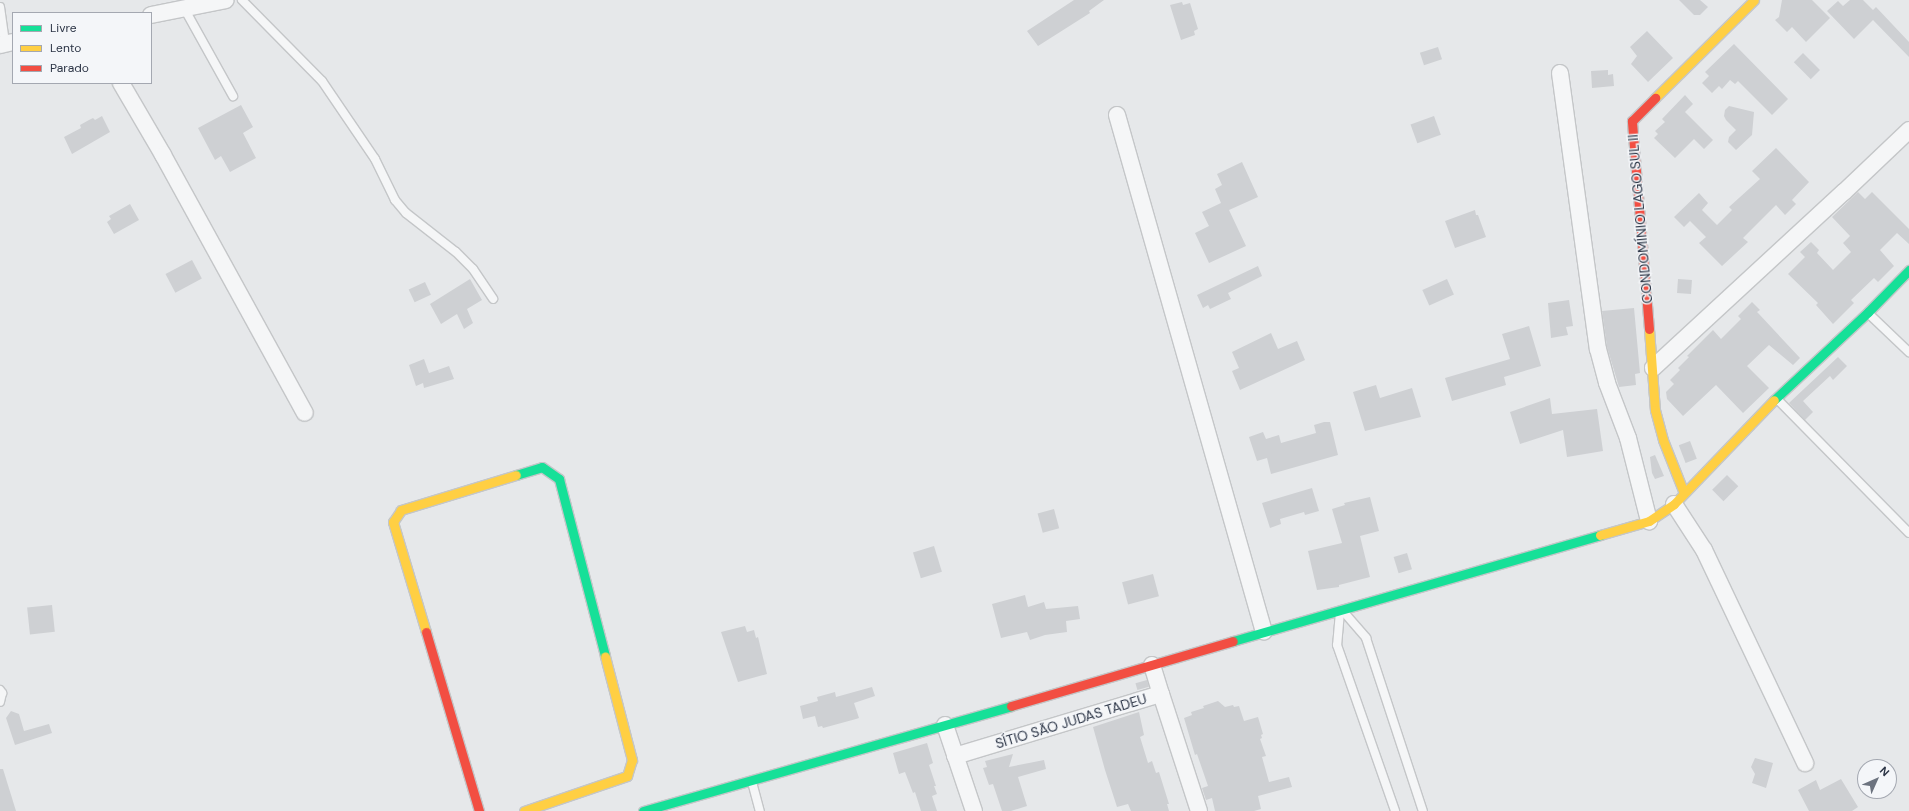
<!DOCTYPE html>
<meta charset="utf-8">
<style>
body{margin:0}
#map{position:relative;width:1909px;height:811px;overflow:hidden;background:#e6e8ea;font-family:"DM Sans",sans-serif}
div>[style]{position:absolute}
.building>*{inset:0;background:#ced0d3;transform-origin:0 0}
.roads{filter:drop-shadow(1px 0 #c4c6c8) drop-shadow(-1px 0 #c4c6c8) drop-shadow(0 1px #c4c6c8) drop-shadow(0 -1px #c4c6c8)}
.lane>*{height:8px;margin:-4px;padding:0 4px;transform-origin:4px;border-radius:4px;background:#f5f6f7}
.street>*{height:16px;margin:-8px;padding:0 8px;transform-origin:8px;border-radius:8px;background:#f5f6f7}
.fast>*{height:9px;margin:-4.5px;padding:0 4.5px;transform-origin:4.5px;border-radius:4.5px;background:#16e098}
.slow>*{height:9px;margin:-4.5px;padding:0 4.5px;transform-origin:4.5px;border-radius:4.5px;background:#ffcf43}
.jam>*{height:9px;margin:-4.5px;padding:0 4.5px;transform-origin:4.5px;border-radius:4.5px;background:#f24e42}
span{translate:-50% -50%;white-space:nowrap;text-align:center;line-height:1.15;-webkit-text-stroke:3px #f4f6f9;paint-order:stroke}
.street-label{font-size:14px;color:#2b3445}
.legend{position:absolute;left:12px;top:12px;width:140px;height:72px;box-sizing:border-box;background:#f4f6f9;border:1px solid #a4a8b1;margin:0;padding:5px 7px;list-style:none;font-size:12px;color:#2b3445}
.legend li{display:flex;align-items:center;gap:8px;height:20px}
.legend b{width:20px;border:1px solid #a4a8b1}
.north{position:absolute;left:1857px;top:759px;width:40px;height:40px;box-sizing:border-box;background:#f4f6f9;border:1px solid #a4a8b1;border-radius:50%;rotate:45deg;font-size:11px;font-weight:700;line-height:16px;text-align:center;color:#2b3445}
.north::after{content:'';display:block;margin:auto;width:14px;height:18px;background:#6c737f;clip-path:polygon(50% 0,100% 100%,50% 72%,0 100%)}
</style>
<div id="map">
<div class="building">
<i style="clip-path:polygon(1074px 0,1104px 0,1089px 11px,1090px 13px,1038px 46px,1027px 31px)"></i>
<i style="clip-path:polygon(1679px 0,1700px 0,1708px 7px,1700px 15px,1694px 15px)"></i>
<i style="clip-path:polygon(1782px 0,1812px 0,1830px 18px,1806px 42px,1792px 27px,1787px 32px,1775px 20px,1779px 17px)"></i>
<i style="clip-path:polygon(1850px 0,1863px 0,1873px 10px,1876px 7px,1909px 42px,1909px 57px,1873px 20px,1854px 39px,1827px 11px,1838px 1px,1843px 6px)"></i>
<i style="clip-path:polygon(1182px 2px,1183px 5px,1190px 3px,1198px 29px,1194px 31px,1195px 35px,1181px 40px,1170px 5px)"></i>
<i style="clip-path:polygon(1647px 31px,1673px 58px,1648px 82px,1631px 64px,1637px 56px,1630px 47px)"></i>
<i style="clip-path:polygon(1734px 44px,1788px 99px,1772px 115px,1738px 81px,1735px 84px,1730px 80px,1722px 89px,1719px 86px,1712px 93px,1702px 83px,1709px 76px,1705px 72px)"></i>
<i style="left:1438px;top:47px;width:13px;height:19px;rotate:72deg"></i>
<i style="left:1803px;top:53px;width:24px;height:13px;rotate:45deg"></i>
<i style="clip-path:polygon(1608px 70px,1608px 75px,1613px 74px,1614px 86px,1592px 88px,1591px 71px)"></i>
<i style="clip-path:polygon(1685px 95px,1693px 104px,1685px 112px,1713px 140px,1704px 149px,1694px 139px,1675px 158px,1654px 138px,1658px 134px,1655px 131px,1665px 122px,1662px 119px)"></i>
<i style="clip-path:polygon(241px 105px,253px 127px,243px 133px,256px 158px,230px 172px,221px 156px,215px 160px,198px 128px)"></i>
<i style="clip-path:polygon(1729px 106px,1754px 112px,1752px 135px,1736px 150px,1728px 142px,1729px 137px,1736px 130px,1726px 120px,1724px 116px,1725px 110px)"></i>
<i style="clip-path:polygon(102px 116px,110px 132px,72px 154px,64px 137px,81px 128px,80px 125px,89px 120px,93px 118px,95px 120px)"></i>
<i style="left:1434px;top:116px;width:20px;height:25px;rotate:70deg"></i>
<i style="clip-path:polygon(1776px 148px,1809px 182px,1792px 200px,1796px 204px,1785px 215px,1776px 205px,1743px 238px,1748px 242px,1722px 266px,1699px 243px,1706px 237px,1690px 221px,1684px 227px,1674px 217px,1699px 193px,1708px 203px,1702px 210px,1717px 225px,1732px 210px,1729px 207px,1760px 179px,1752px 171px)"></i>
<i style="clip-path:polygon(1242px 162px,1258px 197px,1229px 210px,1246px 246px,1209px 263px,1195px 233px,1209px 226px,1202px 212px,1221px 203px,1215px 189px,1222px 185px,1217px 174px)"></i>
<i style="clip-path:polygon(1858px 192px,1865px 199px,1872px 192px,1909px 229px,1909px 244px,1897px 233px,1880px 250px,1894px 266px,1878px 282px,1874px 278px,1851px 300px,1854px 303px,1833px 324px,1816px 305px,1818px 303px,1788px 274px,1805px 257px,1800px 252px,1811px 242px,1819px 250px,1817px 253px,1833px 270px,1851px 252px,1843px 243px,1850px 236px,1832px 217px)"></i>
<i style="clip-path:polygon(130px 204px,139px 220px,114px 234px,107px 222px,111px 219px,109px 216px)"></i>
<i style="clip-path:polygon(1475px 210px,1476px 215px,1478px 215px,1486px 237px,1455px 248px,1445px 221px)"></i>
<i style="left:192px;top:260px;width:21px;height:30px;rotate:62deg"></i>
<i style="clip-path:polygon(1258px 266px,1262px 276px,1228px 293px,1231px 299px,1210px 309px,1208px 305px,1203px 308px,1197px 295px)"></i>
<i style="clip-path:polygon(470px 279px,482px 300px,467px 309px,473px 323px,464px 329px,457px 314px,441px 324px,430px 304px)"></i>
<i style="left:1447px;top:279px;width:17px;height:27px;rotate:66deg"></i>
<i style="left:1678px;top:279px;width:14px;height:14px;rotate:4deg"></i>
<i style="left:425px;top:282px;width:14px;height:18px;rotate:65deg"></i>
<i style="clip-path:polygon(1569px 300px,1573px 326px,1566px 327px,1568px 335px,1551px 338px,1548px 303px)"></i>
<i style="clip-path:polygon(1752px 302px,1760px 310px,1757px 312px,1759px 314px,1800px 358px,1793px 365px,1769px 345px,1747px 366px,1769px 388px,1743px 413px,1716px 385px,1683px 416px,1667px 399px,1666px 392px,1674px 384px,1670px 380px,1680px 370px,1678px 368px,1689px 357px,1687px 356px,1713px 330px,1721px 339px,1741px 319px,1738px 316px)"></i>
<i style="clip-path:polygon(1634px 308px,1640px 373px,1635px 374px,1636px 385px,1619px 387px,1607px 347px,1602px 311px)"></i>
<i style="clip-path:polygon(1529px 326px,1541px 366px,1504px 377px,1506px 385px,1452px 401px,1445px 378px,1510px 359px,1502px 334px)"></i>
<i style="clip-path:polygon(1271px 333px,1278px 349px,1297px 341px,1305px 360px,1240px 390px,1232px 371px,1239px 368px,1232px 352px)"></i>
<i style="clip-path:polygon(1838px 357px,1847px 366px,1833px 380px,1830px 376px,1803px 401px,1813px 412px,1805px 420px,1789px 403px)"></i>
<i style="clip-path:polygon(424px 359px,429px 373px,449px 366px,454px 379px,424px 388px,423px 383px,416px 386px,409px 365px)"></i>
<i style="clip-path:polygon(1376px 385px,1380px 398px,1412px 388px,1421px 417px,1365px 431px,1353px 392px)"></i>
<i style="clip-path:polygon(1550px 398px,1552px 414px,1597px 409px,1603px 451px,1567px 457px,1563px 430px,1520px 444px,1510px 412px)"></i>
<i style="clip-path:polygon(1324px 422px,1330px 422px,1338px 455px,1271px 474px,1267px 458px,1257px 461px,1249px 437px,1263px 432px,1266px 439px,1279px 435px,1281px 443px,1316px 433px,1314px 425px)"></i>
<i style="left:1690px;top:441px;width:19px;height:12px;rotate:69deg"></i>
<i style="clip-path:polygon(1655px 455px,1664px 476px,1655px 479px,1652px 473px,1650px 457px)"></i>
<i style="left:1727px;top:475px;width:16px;height:21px;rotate:45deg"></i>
<i style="clip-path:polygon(1312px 488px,1319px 511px,1305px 515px,1304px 512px,1280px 519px,1281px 524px,1270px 528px,1262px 503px)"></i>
<i style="clip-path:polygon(1370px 497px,1379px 531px,1360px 536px,1370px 577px,1339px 585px,1339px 587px,1317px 590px,1308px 551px,1342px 543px,1332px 509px,1345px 505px,1344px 503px)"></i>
<i style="left:1054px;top:509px;width:20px;height:17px;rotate:75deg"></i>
<i style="left:934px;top:546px;width:27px;height:22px;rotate:73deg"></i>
<i style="left:1407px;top:553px;width:17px;height:14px;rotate:73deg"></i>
<i style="left:1153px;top:574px;width:23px;height:32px;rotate:75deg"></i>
<i style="clip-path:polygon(1025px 595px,1028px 607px,1044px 602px,1046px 609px,1078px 606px,1080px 619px,1066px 621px,1067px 632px,1045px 635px,1030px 640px,1027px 632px,1001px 638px,992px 604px)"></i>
<i style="left:52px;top:605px;width:27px;height:25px;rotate:84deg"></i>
<i style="clip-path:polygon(745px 626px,747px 632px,754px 630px,756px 638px,758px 637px,767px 674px,738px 682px,721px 632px)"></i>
<i style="left:1147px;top:680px;width:7px;height:12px;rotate:74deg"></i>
<i style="clip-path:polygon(872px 687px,875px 696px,854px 703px,859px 718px,856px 719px,823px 728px,822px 726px,818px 727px,815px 716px,803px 719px,800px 706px,818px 701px,817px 697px,835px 692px,836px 697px)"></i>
<i style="clip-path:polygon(1218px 701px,1225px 707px,1233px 705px,1234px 707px,1239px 706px,1244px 721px,1258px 717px,1263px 734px,1261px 735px,1262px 738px,1260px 739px,1266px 756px,1262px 757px,1269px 782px,1289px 777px,1292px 787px,1258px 796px,1261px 809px,1254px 811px,1215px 811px,1212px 798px,1206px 800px,1202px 788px,1208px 786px,1197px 754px,1195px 755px,1184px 718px,1192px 715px,1191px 712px,1204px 708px,1203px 706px)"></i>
<i style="clip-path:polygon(11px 711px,19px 714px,24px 731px,49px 724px,52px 733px,15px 745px,6px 718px)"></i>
<i style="clip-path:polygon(1139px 712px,1144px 735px,1140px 737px,1148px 763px,1152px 761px,1156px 773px,1159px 772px,1169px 804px,1167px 804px,1169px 811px,1131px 811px,1128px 804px,1117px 807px,1105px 770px,1093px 727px)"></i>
<i style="clip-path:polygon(927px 743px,933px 763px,929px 765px,936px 786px,934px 786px,937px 794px,932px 796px,937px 811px,921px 811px,915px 792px,913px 793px,905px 772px,899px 774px,893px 753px)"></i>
<i style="clip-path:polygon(1013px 754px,1009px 767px,1044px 760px,1046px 769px,1018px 777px,1027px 806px,1011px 811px,1002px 811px,993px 784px,989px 785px,983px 768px,987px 767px,985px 761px)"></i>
<i style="clip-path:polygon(1755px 758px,1773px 763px,1766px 788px,1752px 783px,1755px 774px,1751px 767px)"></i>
<i style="clip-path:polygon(0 769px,3px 769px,16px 811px,0 811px)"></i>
<i style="clip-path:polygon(1841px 779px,1858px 807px,1852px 811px,1809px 811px,1798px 790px,1816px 780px,1820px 790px)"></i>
</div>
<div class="roads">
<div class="lane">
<i style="left:242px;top:0;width:114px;rotate:45.4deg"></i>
<i style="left:322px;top:81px;width:94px;rotate:55.8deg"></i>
<i style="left:375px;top:159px;width:46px;rotate:64deg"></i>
<i style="left:395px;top:200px;width:17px;rotate:50deg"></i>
<i style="left:406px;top:213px;width:63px;rotate:38deg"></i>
<i style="left:456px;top:252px;width:24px;rotate:45deg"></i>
<i style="left:473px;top:269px;width:36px;rotate:56deg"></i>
<i style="left:0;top:7px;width:37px;rotate:82deg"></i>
<i style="left:184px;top:8px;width:101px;rotate:60.9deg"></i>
<i style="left:1868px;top:313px;width:57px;rotate:43.6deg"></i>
<i style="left:1777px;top:399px;width:188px;rotate:45.4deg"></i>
<i style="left:1342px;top:610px;width:37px;rotate:49deg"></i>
<i style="left:1366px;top:638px;width:182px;rotate:71.8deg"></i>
<i style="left:1340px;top:612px;width:33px;rotate:95deg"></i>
<i style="left:1337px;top:645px;width:176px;rotate:70.7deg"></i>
<i style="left:0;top:690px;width:4px;rotate:56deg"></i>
<i style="left:2px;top:693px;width:9px;rotate:103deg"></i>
<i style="left:752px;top:782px;width:30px;rotate:75deg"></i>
</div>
<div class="street">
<i style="left:151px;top:15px;width:76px;rotate:-11.3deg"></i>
<i style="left:0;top:45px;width:13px;rotate:-13deg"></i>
<i style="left:1560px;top:73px;width:279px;rotate:82.2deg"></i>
<i style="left:1598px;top:349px;width:35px;rotate:75deg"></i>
<i style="left:1607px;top:383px;width:59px;rotate:69.1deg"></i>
<i style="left:1628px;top:438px;width:86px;rotate:75.8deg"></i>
<i style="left:121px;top:83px;width:83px;rotate:59.7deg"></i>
<i style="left:163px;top:155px;width:294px;rotate:61.2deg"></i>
<i style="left:1117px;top:115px;width:537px;rotate:74.13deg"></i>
<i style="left:1653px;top:368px;width:260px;rotate:-42.7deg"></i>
<i style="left:1844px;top:192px;width:90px;rotate:-43.6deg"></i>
<i style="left:1674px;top:504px;width:55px;rotate:56.9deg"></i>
<i style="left:1704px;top:550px;width:236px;rotate:64.6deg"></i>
<i style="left:1152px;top:665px;width:30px;rotate:73deg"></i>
<i style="left:945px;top:725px;width:91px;rotate:71.4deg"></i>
<i style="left:955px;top:756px;width:215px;rotate:-16.8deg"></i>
<i style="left:1161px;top:694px;width:123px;rotate:72deg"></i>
</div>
<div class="fast">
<i style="left:1774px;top:400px;width:129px;rotate:-43.1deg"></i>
<i style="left:1868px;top:312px;width:59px;rotate:-45.7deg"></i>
<i style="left:516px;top:475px;width:27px;rotate:-17deg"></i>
<i style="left:542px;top:467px;width:21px;rotate:35deg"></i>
<i style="left:559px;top:479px;width:183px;rotate:75.4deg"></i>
<i style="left:1233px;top:641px;width:382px;rotate:-16.1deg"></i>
<i style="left:643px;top:811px;width:383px;rotate:-15.9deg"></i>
</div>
<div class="slow">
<i style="left:1655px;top:98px;width:139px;rotate:-44.7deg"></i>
<i style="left:1649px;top:329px;width:81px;rotate:85.8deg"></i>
<i style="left:1655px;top:410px;width:31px;rotate:75deg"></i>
<i style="left:1663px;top:440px;width:57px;rotate:68.4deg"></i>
<i style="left:1600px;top:535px;width:51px;rotate:-15.9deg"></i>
<i style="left:1649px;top:521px;width:30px;rotate:-34deg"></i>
<i style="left:1674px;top:504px;width:144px;rotate:-46.1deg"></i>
<i style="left:426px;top:632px;width:115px;rotate:-106.7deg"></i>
<i style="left:393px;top:522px;width:14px;rotate:-56deg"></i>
<i style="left:401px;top:510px;width:120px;rotate:-16.9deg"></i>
<i style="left:524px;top:811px;width:109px;rotate:-18.8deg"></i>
<i style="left:627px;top:776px;width:17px;rotate:-73deg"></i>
<i style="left:632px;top:760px;width:107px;rotate:-104.6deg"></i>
</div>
<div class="jam">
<i style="left:1649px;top:329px;width:209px;rotate:-94.7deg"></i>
<i style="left:1632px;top:121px;width:33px;rotate:-45deg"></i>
<i style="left:426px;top:632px;width:187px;rotate:73.5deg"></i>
<i style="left:1011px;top:706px;width:231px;rotate:-16.3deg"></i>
</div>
</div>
<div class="street-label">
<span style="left:1640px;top:219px;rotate:-95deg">CONDOMÍNIO LAGO SUL II</span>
<span style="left:1071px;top:721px;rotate:-17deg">SÍTIO SÃO JUDAS TADEU</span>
</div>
<ul class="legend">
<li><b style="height:5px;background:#16e098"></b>Livre</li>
<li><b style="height:5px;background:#ffcf43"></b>Lento</li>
<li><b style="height:5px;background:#f24e42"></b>Parado</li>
</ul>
<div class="north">N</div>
</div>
